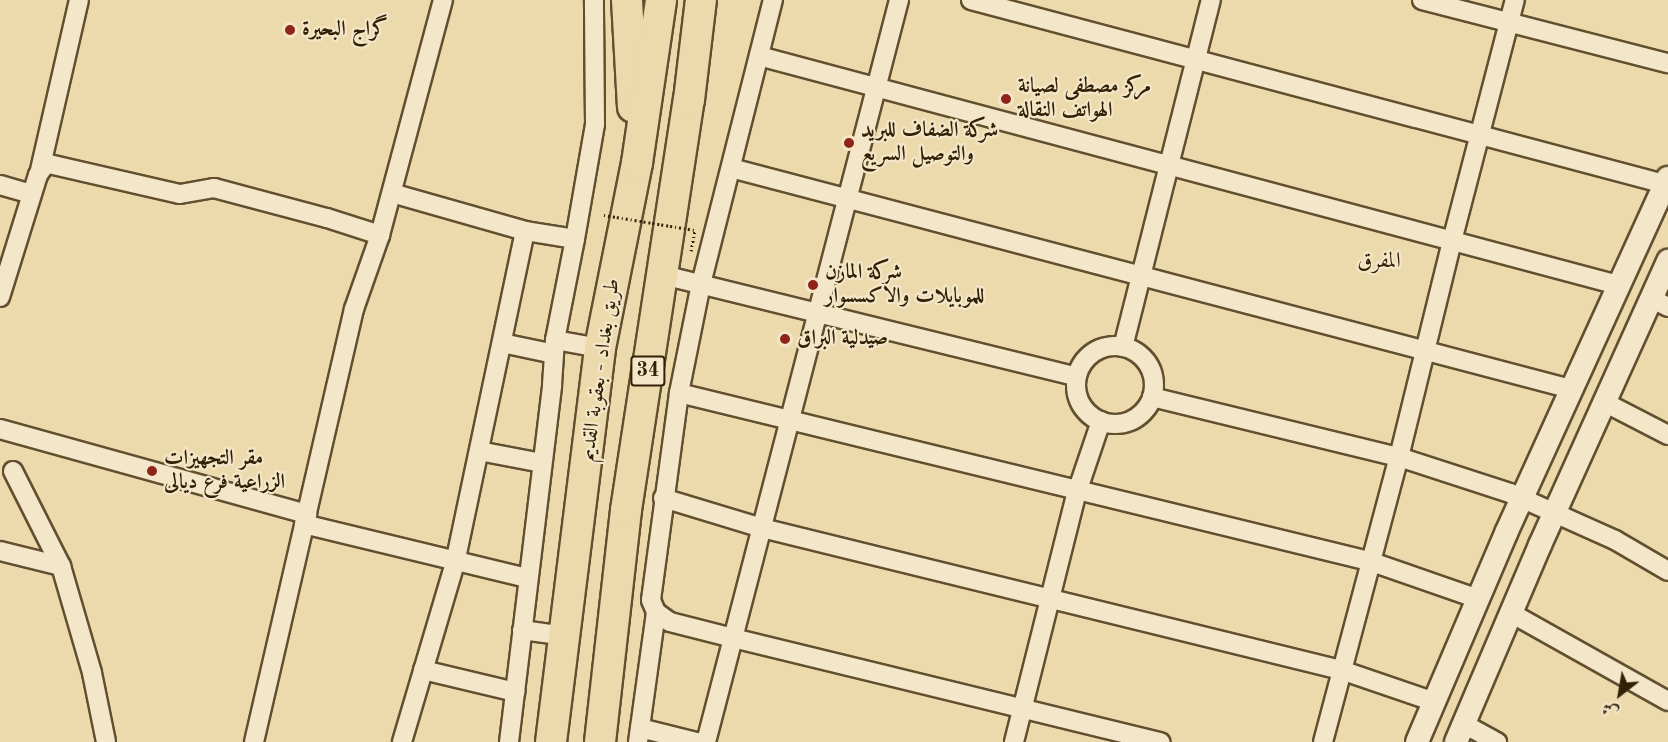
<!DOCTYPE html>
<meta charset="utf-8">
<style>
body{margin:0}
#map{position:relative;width:1668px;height:742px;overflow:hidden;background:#ecd9ac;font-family:"Old Standard TT",Amiri,serif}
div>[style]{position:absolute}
.path>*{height:3px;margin-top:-1.5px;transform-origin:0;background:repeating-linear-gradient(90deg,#332105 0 1.5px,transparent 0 4.5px)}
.roads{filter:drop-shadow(2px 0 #614f2f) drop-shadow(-2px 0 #614f2f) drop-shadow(0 2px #614f2f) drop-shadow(0 -2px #614f2f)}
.minor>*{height:18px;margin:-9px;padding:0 9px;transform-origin:9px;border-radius:9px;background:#f3e6c9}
.minor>.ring{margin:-9px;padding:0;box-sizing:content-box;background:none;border:18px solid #f3e6c9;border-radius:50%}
.tertiary>*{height:22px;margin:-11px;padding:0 11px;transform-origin:11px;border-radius:11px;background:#f3e6c9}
.trunk>*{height:30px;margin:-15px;padding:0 15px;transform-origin:15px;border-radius:15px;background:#ecd9ac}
.path-bridge>*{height:3px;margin-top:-1.5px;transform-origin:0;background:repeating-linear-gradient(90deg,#332105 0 1.5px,transparent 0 4.5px)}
.dots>*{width:16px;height:16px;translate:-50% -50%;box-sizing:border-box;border:3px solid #f3e6c9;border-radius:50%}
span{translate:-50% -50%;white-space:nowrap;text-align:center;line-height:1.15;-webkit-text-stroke:4.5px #f3e6c9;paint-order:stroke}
.shield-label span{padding:2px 4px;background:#f3e6c9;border:2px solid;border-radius:4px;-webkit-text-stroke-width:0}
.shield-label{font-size:20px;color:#332105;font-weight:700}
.poi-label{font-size:21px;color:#332105;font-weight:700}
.left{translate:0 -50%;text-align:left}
.street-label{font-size:21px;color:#332105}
.neighbourhood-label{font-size:22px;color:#332105}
.north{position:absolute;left:1590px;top:664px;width:60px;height:60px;-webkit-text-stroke:4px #f3e6c9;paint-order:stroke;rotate:211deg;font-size:16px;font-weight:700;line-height:24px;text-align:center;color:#332105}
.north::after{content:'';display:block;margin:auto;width:21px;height:27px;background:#332105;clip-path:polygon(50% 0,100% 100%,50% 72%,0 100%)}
</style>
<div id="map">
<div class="path">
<i style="left:691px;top:251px;width:21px;rotate:-79deg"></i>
</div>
<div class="roads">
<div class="minor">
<i style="left:971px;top:0;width:721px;rotate:14.86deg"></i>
<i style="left:1422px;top:0;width:254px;rotate:14.4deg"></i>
<i style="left:759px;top:56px;width:889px;rotate:14.93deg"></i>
<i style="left:731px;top:168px;width:869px;rotate:14.74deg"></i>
<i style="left:40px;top:170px;width:174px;rotate:-77.1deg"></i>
<i style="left:0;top:185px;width:33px;rotate:16deg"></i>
<i style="left:392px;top:193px;width:138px;rotate:15.9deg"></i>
<i style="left:525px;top:231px;width:339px;rotate:101.9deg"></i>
<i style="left:455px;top:563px;width:187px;rotate:106.5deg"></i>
<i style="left:575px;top:239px;width:117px;rotate:-80.1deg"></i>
<i style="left:595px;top:124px;width:124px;rotate:-90.5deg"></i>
<i style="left:663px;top:275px;width:426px;rotate:13.8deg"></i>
<i style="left:0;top:297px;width:128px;rotate:-72.7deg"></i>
<i style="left:38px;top:175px;width:11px;rotate:-56deg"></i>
<i style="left:44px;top:166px;width:5px;rotate:-22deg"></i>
<i style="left:49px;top:164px;width:134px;rotate:12.9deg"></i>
<i style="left:180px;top:194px;width:35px;rotate:-10deg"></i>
<i style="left:214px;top:188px;width:117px;rotate:14.9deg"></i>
<i style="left:327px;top:218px;width:56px;rotate:17.8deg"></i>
<i style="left:1651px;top:298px;width:19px;rotate:28deg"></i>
<i style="left:555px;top:340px;width:46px;rotate:10.1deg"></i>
<i style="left:502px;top:343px;width:53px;rotate:11.9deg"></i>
<i class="ring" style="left:1076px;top:346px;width:60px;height:60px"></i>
<i style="left:1123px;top:347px;width:358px;rotate:-75.8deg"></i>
<i style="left:679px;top:393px;width:710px;rotate:13.68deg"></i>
<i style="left:1369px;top:561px;width:116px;rotate:19.1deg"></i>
<i style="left:1152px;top:397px;width:254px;rotate:13.7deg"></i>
<i style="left:1399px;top:457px;width:117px;rotate:18deg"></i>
<i style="left:1510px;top:493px;width:115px;rotate:24.1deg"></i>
<i style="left:1615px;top:540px;width:61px;rotate:30.3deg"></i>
<i style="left:1604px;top:402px;width:72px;rotate:27.3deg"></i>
<i style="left:0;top:429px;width:319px;rotate:15.5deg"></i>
<i style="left:479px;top:451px;width:64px;rotate:10.8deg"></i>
<i style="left:13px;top:471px;width:106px;rotate:63.2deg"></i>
<i style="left:61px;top:566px;width:111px;rotate:73.8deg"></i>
<i style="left:92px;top:673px;width:70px;rotate:78.5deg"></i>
<i style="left:663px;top:498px;width:103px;rotate:16.9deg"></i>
<i style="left:762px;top:528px;width:596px;rotate:13.78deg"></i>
<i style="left:1341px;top:670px;width:99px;rotate:18.8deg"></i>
<i style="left:304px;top:524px;width:230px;rotate:13.6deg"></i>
<i style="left:0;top:551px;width:63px;rotate:13.8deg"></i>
<i style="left:656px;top:612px;width:17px;rotate:36deg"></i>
<i style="left:670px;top:622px;width:65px;rotate:14.3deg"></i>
<i style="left:733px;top:638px;width:440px;rotate:13.7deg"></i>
<i style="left:1511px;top:613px;width:180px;rotate:29.3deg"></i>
<i style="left:522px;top:630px;width:43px;rotate:7.9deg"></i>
<i style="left:423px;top:670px;width:95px;rotate:13.4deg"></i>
<i style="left:1464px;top:724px;width:38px;rotate:29deg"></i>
<i style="left:640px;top:728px;width:58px;rotate:14deg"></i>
<i style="left:254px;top:742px;width:444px;rotate:-77deg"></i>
<i style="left:354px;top:309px;width:78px;rotate:-70.6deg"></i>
<i style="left:380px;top:235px;width:243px;rotate:-75deg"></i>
<i style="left:509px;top:742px;width:360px;rotate:-83.1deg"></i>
<i style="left:552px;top:385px;width:45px;rotate:-86.2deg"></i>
<i style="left:555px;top:340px;width:103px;rotate:-78.8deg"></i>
<i style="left:575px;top:239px;width:51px;rotate:-170.9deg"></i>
<i style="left:638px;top:742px;width:131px;rotate:-82.1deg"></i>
<i style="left:656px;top:612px;width:13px;rotate:-113deg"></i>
<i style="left:651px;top:600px;width:209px;rotate:-82.3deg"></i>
<i style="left:679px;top:393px;width:111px;rotate:-78.6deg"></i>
<i style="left:701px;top:284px;width:293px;rotate:-75.8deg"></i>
<i style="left:706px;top:742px;width:767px;rotate:-75.42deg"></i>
<i style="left:1014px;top:742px;width:258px;rotate:-75.9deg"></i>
<i style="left:1077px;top:492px;width:75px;rotate:-71.3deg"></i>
<i style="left:1323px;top:742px;width:295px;rotate:-75.1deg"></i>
<i style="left:1399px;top:457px;width:222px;rotate:-76.2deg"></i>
<i style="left:1452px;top:241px;width:249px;rotate:-75.4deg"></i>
</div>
<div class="tertiary">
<i style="left:1417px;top:742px;width:229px;rotate:-66.9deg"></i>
<i style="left:1507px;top:531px;width:388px;rotate:-65.5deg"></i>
<i style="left:1456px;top:742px;width:214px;rotate:-66.9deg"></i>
<i style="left:1540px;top:545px;width:312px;rotate:-65.7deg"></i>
</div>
<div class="trunk">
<i style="left:627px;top:0;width:107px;rotate:86.8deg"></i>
<i style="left:551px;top:742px;width:397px;rotate:-82.9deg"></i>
<i style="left:600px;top:348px;width:189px;rotate:-78.7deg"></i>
<i style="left:637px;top:163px;width:165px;rotate:-81.6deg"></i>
<i style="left:600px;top:742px;width:233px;rotate:-83.6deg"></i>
<i style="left:626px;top:510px;width:415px;rotate:-81.3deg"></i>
<i style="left:689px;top:100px;width:101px;rotate:-83.2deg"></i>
</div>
</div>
<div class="path-bridge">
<i style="left:604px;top:215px;width:92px;rotate:9.4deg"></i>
</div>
<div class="dots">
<i style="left:290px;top:30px;background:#8f2418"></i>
<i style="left:1006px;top:99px;background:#8f2418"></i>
<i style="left:849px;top:143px;background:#8f2418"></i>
<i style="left:813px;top:285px;background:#8f2418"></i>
<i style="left:785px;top:339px;background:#8f2418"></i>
<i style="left:152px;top:471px;background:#8f2418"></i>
</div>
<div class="shield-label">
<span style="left:648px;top:371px">34</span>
</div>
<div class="poi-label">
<span class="left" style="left:302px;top:30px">گراج البحيرة</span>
<span class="left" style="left:1018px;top:99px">مركز مصطفى لصيانة<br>الهواتف النقالة</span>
<span class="left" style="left:861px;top:143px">شركة الضفاف للبريد<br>والتوصيل السريع</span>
<span class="left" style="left:825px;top:285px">شركة المازن<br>للموبايلات والاكسسوار</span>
<span class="left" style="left:797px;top:339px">صيدلية البراق</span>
<span class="left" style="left:164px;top:471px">مقر التجهيزات<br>الزراعية فرع ديالى</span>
</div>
<div class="street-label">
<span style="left:601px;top:370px;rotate:-82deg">طريق بغداد - بعقوبة القديم</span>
</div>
<div class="neighbourhood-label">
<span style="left:1379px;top:262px">المفرق</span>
</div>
<div class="north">ش</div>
</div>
